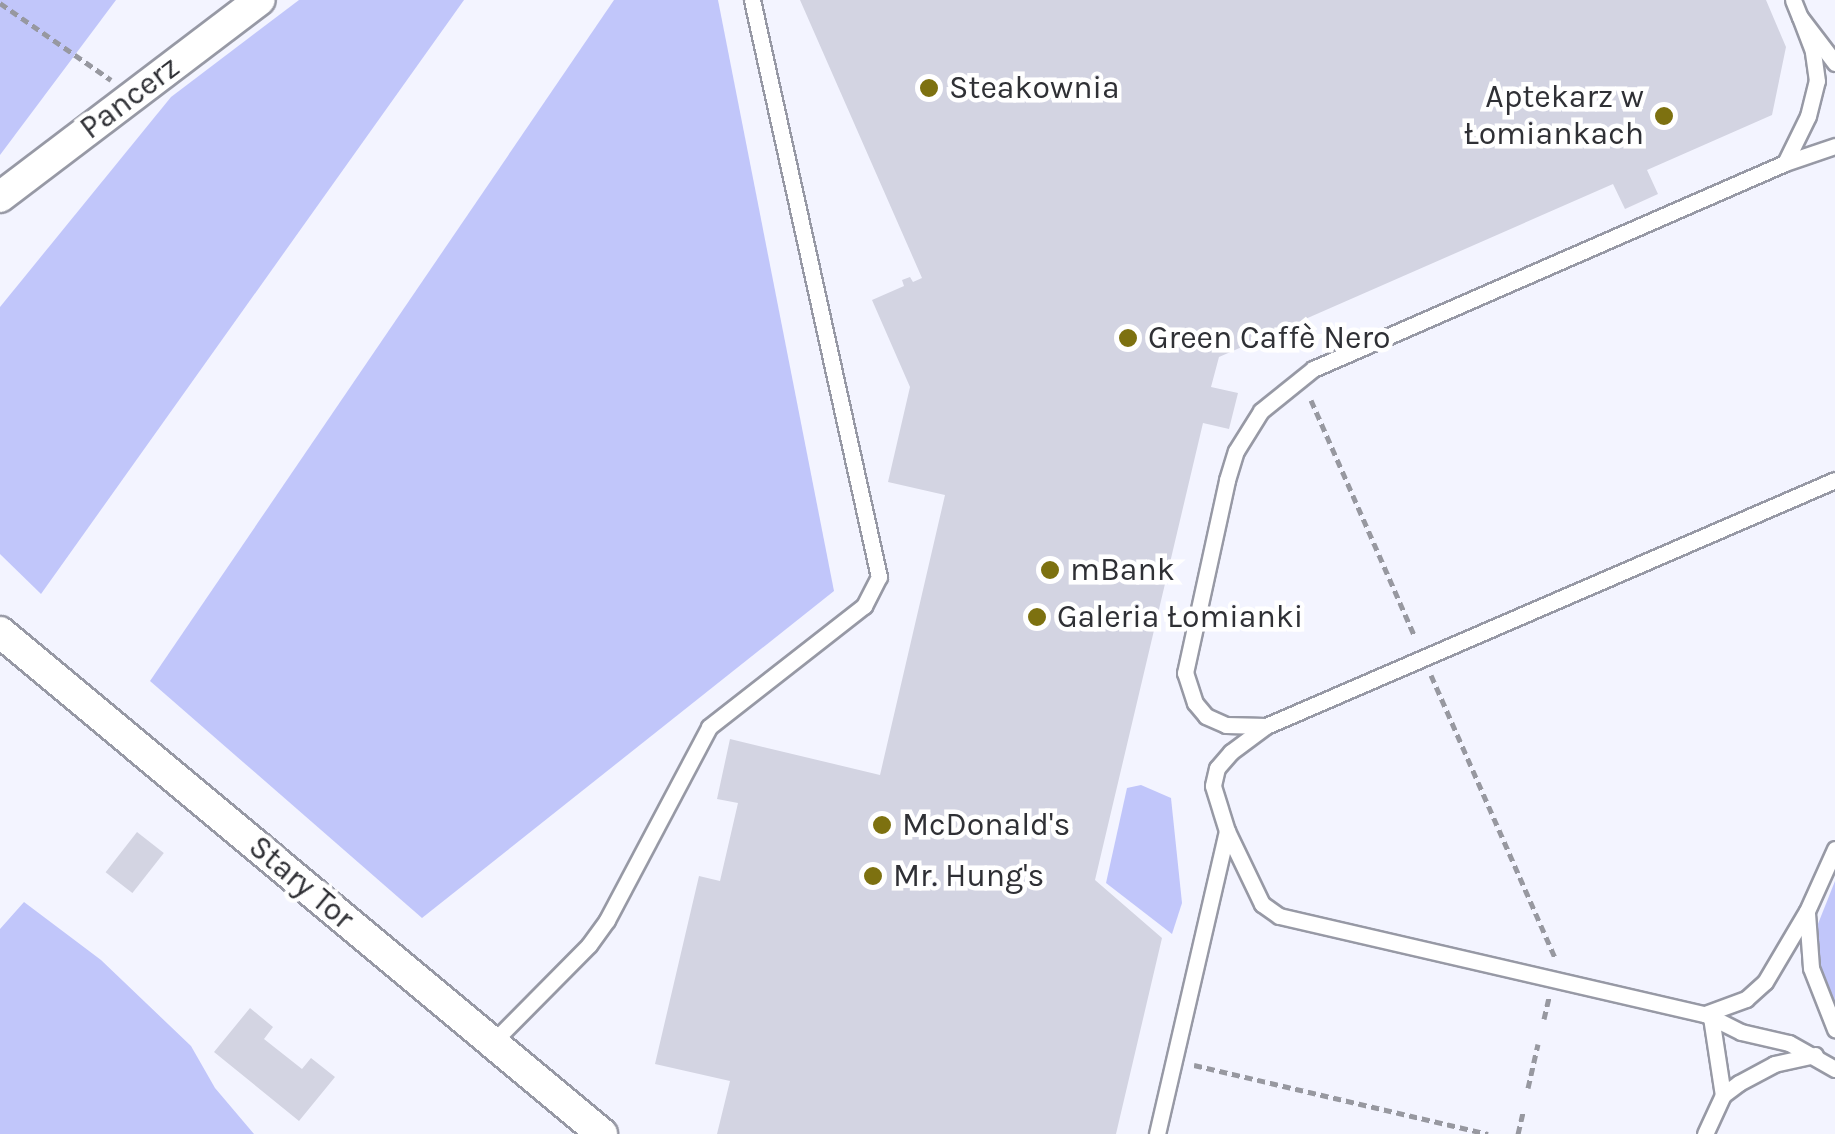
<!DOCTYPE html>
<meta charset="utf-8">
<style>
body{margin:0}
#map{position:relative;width:1835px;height:1134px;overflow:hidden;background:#f3f4ff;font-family:Karla,sans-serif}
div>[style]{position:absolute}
.green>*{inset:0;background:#c1c6fa}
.building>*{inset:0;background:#d3d4e2;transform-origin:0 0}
.path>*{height:5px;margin-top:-2.5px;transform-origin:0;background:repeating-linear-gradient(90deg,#9798a0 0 8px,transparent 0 13px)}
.roads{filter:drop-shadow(2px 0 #9799a5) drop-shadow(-2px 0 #9799a5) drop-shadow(0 2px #9799a5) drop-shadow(0 -2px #9799a5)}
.lane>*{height:15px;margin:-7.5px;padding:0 7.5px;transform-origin:7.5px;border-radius:7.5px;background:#fff}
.street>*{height:30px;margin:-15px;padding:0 15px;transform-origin:15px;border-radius:15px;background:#fff}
.dots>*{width:28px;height:28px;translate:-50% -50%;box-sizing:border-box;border:5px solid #fff;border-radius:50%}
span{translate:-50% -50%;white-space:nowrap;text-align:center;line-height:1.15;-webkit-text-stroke:9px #fff;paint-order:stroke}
.poi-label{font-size:32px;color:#2f3035}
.left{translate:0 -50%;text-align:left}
.right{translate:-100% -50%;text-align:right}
.street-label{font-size:32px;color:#2f3035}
</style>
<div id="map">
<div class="green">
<i style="clip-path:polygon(0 0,116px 0,0 155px)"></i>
<i style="clip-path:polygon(299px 0,464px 0,41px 594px,0 554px,0 307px,171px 97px)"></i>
<i style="clip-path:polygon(614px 0,718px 0,834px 591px,422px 918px,150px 681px)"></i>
<i style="clip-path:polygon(1141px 785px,1171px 798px,1182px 903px,1172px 934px,1106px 883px,1127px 788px)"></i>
<i style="clip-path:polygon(1835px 881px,1835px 1008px,1818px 972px,1814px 934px)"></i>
<i style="clip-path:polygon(24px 902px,101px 960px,191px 1046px,215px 1088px,254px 1134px,0 1134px,0 929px)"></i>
</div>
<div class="building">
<i style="clip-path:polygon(800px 0,1766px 0,1786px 47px,1772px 115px,1647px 170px,1658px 194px,1625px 209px,1613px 184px,1219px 357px,1211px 387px,1238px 393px,1229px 429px,1203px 423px,1095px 880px,1162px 938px,1116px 1134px,717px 1134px,730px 1081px,655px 1064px,699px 876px,720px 881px,738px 803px,717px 799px,730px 739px,880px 775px,945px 495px,888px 482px,910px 387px,872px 300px,904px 286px,902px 280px,910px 277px,913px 282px,922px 278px)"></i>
<i style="left:137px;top:832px;width:34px;height:51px;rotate:38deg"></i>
<i style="clip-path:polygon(250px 1008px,273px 1027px,264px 1039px,302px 1069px,311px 1058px,335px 1077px,299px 1121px,214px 1052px)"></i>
</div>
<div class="path">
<i style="left:0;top:3px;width:135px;rotate:34.7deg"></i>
<i style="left:1311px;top:400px;width:259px;rotate:66.3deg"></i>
<i style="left:1431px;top:675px;width:309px;rotate:66.3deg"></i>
<i style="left:1544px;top:1019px;width:23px;rotate:-77deg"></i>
<i style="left:1194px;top:1065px;width:302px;rotate:13.2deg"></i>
<i style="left:1528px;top:1088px;width:45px;rotate:-77.2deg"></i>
<i style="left:1518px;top:1134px;width:22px;rotate:-77deg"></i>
</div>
<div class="roads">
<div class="lane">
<i style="left:1793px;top:0;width:18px;rotate:68deg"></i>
<i style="left:1800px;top:17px;width:58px;rotate:52.7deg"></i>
<i style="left:1785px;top:163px;width:52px;rotate:-63.9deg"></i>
<i style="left:1808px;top:116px;width:36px;rotate:-76deg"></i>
<i style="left:1817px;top:81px;width:30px;rotate:-98deg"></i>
<i style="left:1813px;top:51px;width:36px;rotate:-111deg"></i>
<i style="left:1835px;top:480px;width:620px;rotate:156.62deg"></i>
<i style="left:1266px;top:726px;width:44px;rotate:143.4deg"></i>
<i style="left:1231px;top:752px;width:21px;rotate:131deg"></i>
<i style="left:1217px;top:768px;width:18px;rotate:103deg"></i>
<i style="left:1213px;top:786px;width:47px;rotate:72.7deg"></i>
<i style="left:1227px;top:831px;width:81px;rotate:64.4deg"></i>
<i style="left:1262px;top:904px;width:21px;rotate:35deg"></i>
<i style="left:1279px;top:916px;width:437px;rotate:13deg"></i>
<i style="left:1705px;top:1014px;width:40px;rotate:26.6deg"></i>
<i style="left:1741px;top:1032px;width:49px;rotate:12.9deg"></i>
<i style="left:1789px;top:1043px;width:53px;rotate:29.5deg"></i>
<i style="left:1266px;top:726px;width:40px;rotate:-178.6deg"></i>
<i style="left:1226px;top:725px;width:22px;rotate:-156deg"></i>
<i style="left:1206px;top:716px;width:17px;rotate:-130deg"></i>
<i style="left:1195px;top:703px;width:32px;rotate:-108deg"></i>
<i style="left:1185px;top:673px;width:198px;rotate:-77.7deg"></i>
<i style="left:1227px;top:480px;width:30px;rotate:-73deg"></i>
<i style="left:1236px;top:451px;width:47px;rotate:-58deg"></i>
<i style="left:1261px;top:411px;width:67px;rotate:-38.9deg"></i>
<i style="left:1313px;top:369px;width:515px;rotate:-23.58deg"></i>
<i style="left:1785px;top:163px;width:53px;rotate:-18.8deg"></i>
<i style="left:1807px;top:913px;width:55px;rotate:85.8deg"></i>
<i style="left:1811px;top:968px;width:66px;rotate:68.5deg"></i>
<i style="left:1705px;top:1014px;width:44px;rotate:-20.1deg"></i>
<i style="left:1746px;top:999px;width:25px;rotate:-42deg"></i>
<i style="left:1765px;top:982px;width:82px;rotate:-59.4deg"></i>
<i style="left:1807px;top:911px;width:68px;rotate:-65.7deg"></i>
<i style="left:1711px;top:1017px;width:79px;rotate:81.3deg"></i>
<i style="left:492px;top:1043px;width:138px;rotate:-45.3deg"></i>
<i style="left:589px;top:945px;width:31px;rotate:-54deg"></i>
<i style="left:607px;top:920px;width:218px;rotate:-62.1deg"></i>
<i style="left:709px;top:727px;width:197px;rotate:-38deg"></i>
<i style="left:864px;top:606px;width:33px;rotate:-63deg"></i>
<i style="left:879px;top:577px;width:591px;rotate:-102.41deg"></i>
<i style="left:1157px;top:1134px;width:311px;rotate:-77deg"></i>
<i style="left:1705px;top:1134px;width:43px;rotate:-65.2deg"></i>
<i style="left:1723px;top:1095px;width:20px;rotate:-37deg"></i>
<i style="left:1739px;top:1083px;width:40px;rotate:-28deg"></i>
<i style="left:1774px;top:1064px;width:42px;rotate:-12.4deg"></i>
</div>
<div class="street">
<i style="left:0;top:197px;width:326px;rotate:-37.2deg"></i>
<i style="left:0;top:632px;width:784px;rotate:39.82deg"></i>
</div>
</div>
<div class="dots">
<i style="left:929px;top:88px;background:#7d7110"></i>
<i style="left:1664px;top:116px;background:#7d7110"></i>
<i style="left:1128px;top:338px;background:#7d7110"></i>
<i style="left:1050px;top:570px;background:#7d7110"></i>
<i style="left:1037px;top:617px;background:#7d7110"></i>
<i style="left:882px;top:825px;background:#7d7110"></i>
<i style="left:873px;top:876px;background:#7d7110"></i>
</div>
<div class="poi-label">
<span class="left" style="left:949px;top:88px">Steakownia</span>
<span class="right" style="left:1644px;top:116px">Aptekarz w<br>Łomiankach</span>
<span class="left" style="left:1148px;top:338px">Green Caffè Nero</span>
<span class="left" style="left:1070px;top:570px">mBank</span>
<span class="left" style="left:1057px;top:617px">Galeria Łomianki</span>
<span class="left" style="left:902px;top:825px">McDonald's</span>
<span class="left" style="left:893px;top:876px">Mr. Hung's</span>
</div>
<div class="street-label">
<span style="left:130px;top:98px;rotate:-37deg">Pancerz</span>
<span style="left:301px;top:883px;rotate:40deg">Stary Tor</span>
</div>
</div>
